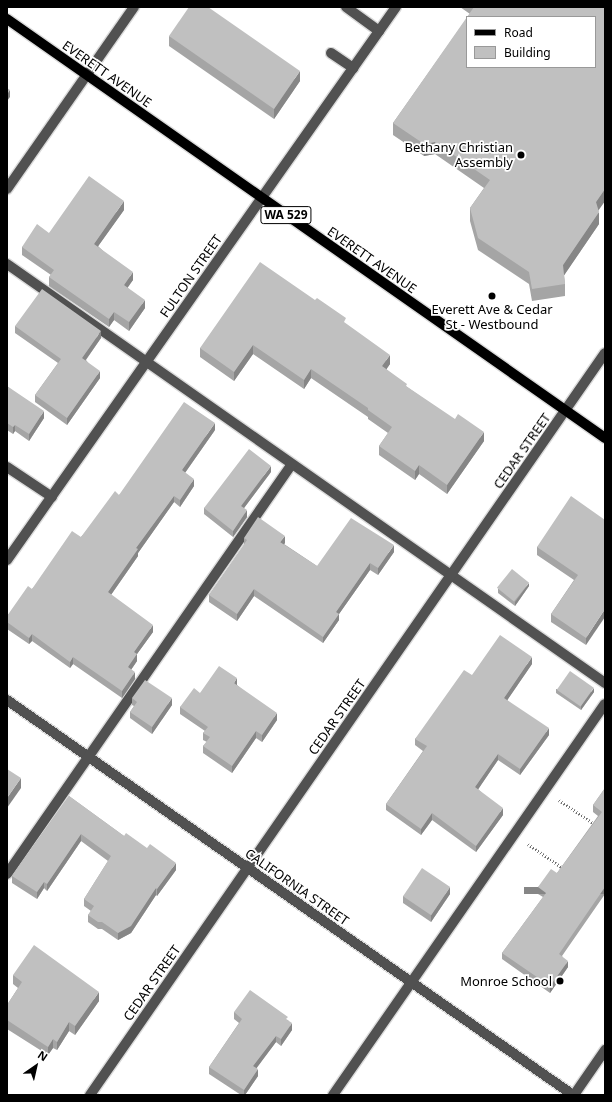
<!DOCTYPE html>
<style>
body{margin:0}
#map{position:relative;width:612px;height:1102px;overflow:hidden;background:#fff;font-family:"Noto Sans",sans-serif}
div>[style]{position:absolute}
.path>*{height:2.5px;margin-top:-1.25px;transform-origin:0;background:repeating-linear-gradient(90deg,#737373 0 1px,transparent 0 3px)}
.roads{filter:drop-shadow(1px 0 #dbdbdb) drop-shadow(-1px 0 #dbdbdb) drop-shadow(0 1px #dbdbdb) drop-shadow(0 -1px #dbdbdb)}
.minor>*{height:10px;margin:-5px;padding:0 5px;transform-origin:5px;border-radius:5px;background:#515151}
.major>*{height:10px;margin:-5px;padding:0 5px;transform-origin:5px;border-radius:5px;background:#000}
.wall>*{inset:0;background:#a5a5a5}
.shaded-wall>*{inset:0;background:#868686;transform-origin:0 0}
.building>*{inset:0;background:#c0c0c0;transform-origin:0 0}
.dots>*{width:11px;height:11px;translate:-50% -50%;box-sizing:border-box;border:2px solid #fff;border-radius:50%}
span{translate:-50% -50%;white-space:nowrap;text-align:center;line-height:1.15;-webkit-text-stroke:3.5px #fff;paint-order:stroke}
.shield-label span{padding:1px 3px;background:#fff;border:1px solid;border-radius:3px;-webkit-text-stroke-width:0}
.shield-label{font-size:12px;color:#000;font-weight:700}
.street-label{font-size:13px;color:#000}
.poi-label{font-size:13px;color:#000}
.right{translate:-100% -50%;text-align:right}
.frame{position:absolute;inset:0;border:8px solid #000;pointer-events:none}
.legend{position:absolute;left:466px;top:16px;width:130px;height:52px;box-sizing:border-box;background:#fff;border:1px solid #999;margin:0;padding:5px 7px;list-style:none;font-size:12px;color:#000}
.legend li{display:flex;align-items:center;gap:8px;height:20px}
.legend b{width:20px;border:1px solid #999}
.north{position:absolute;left:16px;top:1046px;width:40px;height:40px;-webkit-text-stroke:3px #fff;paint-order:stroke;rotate:34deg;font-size:11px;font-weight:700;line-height:16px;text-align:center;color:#000}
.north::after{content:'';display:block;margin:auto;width:14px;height:18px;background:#000;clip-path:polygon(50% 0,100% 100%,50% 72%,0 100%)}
</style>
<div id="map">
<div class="path">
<i style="left:559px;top:800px;width:45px;rotate:34deg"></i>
<i style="left:528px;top:844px;width:42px;rotate:34.4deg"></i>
</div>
<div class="roads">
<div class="minor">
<i style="left:346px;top:7px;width:41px;rotate:36deg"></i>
<i style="left:331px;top:53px;width:27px;rotate:34deg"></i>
<i style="left:7px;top:189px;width:222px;rotate:-55.1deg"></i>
<i style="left:7px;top:264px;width:730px;rotate:35.02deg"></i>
<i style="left:7px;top:467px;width:54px;rotate:33.7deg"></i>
<i style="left:7px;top:560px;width:676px;rotate:-54.88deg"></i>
<i style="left:7px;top:700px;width:690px;rotate:34.91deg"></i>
<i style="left:7px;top:874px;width:499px;rotate:-55.2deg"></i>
<i style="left:90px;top:1095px;width:903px;rotate:-55.24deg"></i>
<i style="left:333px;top:1095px;width:476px;rotate:-55.2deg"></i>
<i style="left:574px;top:1095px;width:55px;rotate:-55.4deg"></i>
</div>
<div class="major">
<i style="left:7px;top:19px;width:730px;rotate:35.02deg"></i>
</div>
</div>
<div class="wall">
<i style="clip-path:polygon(460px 7px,605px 7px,605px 201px,598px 210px,599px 224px,564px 275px,565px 284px,565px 296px,532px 301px,529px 284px,478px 250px,470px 221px,470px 208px,484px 188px,435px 154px,424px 156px,393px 135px,393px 123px,470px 14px)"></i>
<i style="clip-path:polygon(169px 36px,300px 81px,274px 119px,169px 46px)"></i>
<i style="clip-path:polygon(124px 210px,98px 246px,133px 280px,127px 287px,145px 308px,129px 331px,114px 320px,109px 327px,49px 286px,49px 277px,51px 275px,22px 255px,22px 247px,49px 233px)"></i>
<i style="clip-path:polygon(346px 324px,390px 364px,386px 369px,407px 387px,484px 441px,447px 494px,419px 474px,415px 480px,379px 455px,379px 446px,388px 433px,368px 419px,368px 417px,311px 378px,304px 389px,253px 354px,234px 381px,200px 357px,200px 348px)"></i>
<i style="clip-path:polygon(15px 326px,101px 338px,86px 360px,100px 378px,67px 425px,35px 402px,35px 395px,58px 363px,15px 333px)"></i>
<i style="clip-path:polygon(7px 386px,44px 418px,29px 441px,15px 431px,13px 434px,7px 430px)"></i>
<i style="clip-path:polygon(215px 430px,185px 473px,194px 486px,180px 507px,174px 502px,138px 553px,138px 556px,111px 595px,153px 632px,137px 654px,137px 661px,131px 670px,135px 679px,122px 698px,73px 664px,70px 668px,32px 641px,29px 644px,7px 629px,7px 616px,32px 589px,81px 537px,119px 495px)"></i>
<i style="clip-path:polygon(271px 472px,244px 508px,247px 517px,233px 537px,204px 514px,204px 508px)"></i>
<i style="clip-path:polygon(605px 520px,586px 645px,551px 622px,551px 614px,574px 580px,537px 555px,537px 547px)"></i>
<i style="clip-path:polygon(244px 538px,285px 543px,284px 544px,317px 566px,394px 552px,378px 575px,370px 570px,339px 614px,339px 620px,323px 643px,254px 596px,237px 621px,209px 602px,209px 595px,244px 545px)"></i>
<i style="clip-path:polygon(529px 586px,515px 606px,498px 593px,498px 589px)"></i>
<i style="clip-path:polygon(532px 664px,507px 700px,549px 735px,520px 775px,498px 760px,478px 789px,503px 815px,476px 852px,432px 820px,421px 835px,386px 810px,386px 804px,423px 751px,415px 745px,415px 739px,472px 675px)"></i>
<i style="clip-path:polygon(237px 685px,277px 720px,262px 742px,256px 738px,232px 773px,203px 753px,203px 746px,207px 742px,203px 740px,203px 733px,205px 731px,180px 714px,180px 707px,200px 693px)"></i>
<i style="clip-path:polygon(556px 689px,594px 692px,581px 710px,556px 693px)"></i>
<i style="clip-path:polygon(132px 698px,172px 705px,152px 734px,130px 718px,130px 712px,134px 706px,132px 705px)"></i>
<i style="clip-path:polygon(605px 788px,605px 894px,562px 956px,568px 967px,550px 993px,502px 959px,502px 953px,543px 897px,538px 894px,538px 887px,557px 873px,598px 816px,593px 812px,593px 805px)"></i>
<i style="clip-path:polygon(69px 796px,124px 836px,176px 870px,157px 896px,156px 895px,131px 933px,118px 940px,102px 929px,98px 929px,88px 922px,88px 915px,91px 911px,84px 906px,84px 899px,108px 861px,81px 841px,47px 891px,44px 888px,37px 899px,12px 883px,12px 876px)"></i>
<i style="clip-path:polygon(450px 894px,431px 922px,403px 903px,403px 896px)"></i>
<i style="clip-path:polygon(13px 975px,99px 1001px,75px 1035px,69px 1031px,57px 1050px,53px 1048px,48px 1055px,7px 1029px,7px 1005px,18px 988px,13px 984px)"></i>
<i style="clip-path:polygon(234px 1012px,288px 1020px,292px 1030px,281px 1046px,276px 1042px,256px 1068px,258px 1076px,245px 1095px,241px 1095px,209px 1074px,209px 1067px,239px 1023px,234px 1019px)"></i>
</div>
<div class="shaded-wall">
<i style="clip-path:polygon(300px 71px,300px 81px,274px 119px,274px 109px)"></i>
<i style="clip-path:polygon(10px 90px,10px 97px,7px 101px,7px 94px)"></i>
<i style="clip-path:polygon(435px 142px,435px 154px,424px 156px,424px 144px)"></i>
<i style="clip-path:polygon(605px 189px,605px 201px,596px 214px,596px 202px)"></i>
<i style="clip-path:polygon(124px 201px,124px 210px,94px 252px,94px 244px)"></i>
<i style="clip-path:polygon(599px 212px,599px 224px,563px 277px,563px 265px)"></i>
<i style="clip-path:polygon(133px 272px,133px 280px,124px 293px,124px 285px)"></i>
<i style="clip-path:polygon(145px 300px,145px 308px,129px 331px,129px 322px)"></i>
<i style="clip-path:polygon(114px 312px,114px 320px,109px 327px,109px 319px)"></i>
<i style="clip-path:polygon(101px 331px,101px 338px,82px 365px,82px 358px)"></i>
<i style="clip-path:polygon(253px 345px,253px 354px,234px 381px,234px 372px)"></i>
<i style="clip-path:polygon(390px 355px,390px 364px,382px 376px,382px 366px)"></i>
<i style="clip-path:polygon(311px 369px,311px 378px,304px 389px,304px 380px)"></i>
<i style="clip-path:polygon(100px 371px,100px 378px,67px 425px,67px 418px)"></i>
<i style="clip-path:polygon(44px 411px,44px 418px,29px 441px,29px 434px)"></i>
<i style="clip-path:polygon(215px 423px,215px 430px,182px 477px,182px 470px)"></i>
<i style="clip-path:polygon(15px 425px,15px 431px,13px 434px,13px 427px)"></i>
<i style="clip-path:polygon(484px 432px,484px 441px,447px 494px,447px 485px)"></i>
<i style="clip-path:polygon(419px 465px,419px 474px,415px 480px,415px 471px)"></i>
<i style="clip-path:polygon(271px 466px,271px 472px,241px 512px,241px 506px)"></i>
<i style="clip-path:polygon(194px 479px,194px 486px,180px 507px,180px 500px)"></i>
<i style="clip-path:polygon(174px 496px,174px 502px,138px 553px,138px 556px,108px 599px,108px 592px,136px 548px)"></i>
<i style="clip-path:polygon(247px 510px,247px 517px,233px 537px,233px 531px)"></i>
<i style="clip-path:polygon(285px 536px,285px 543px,280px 549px,280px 542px)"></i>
<i style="clip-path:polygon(394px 545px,394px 552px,378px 575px,378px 568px)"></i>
<i style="clip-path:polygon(370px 563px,370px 570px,339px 614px,339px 620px,323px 643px,323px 637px,336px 612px)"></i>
<i style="clip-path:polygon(529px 583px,529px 586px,515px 606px,515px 602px)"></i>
<i style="clip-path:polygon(254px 589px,254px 596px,237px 621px,237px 614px)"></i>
<i style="clip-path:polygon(605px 609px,605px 617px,586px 645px,586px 638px)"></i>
<i style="clip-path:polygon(153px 625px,153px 632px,137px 654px,137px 661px,128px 674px,128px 667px,134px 652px)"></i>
<i style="clip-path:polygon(32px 634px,32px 641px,29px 644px,29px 638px)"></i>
<i style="clip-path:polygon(73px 657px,73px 664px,70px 668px,70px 662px)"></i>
<i style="clip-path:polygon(532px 657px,532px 664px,504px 705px,504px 698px)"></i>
<i style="clip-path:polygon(135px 672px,135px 679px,122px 698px,122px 691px)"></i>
<i style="clip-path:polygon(237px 678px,237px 685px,234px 689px,234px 683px)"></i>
<i style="clip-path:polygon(594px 688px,594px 692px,581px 710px,581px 706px)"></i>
<i style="clip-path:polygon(172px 698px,172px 705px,152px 734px,152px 727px)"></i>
<i style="clip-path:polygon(277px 713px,277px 720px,262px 742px,262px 735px)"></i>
<i style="clip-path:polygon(549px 728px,549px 735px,520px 775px,520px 769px)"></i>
<i style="clip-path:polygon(256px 731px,256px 738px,232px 773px,232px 766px)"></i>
<i style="clip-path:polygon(498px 754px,498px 760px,475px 794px,475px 787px)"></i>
<i style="clip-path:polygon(21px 778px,21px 788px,7px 808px,7px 798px)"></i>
<i style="clip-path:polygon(503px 808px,503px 815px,476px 852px,476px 846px)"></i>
<i style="clip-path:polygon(432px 813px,432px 820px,421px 835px,421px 829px)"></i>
<i style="clip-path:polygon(81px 834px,81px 841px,47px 891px,47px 884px)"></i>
<i style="clip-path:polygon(176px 863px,176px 870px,157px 896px,157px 889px)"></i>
<i style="clip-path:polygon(44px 882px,44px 888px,37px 899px,37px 892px)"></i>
<i style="clip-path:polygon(450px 887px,450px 894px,431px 922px,431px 915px)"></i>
<i style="left:605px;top:887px;width:7px;height:81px;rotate:90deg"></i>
<i style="clip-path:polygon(156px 888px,156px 895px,131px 933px,118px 940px,118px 933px)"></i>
<i style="clip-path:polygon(568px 961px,568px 967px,550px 993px,550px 986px)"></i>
<i style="clip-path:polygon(99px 992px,99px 1001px,75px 1035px,75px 1026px)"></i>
<i style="clip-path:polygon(69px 1022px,69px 1031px,57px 1050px,57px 1042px)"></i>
<i style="clip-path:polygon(292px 1023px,292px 1030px,281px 1046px,281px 1039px)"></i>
<i style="clip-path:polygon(276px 1036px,276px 1042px,253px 1073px,253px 1066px)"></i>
<i style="clip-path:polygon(53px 1039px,53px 1048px,48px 1055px,48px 1047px)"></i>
<i style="clip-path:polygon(258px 1069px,258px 1076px,245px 1095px,244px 1095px,244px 1090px)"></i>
</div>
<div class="building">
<i style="clip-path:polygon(189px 7px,208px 7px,300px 71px,274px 109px,169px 36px)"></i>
<i style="clip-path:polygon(474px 7px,605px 7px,605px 189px,596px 202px,599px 212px,563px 265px,565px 284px,532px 289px,529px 272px,478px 238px,470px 208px,490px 180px,435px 142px,424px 144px,393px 123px,467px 17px,467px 67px,595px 67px,595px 17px,467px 17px)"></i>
<i style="clip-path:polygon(7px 88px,10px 90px,7px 94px)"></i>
<i style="clip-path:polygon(89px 176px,124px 201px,94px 244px,133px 272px,124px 285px,145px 300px,129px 322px,114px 312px,109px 319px,49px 277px,54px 270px,22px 247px,37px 224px,49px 233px)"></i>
<i style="clip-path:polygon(260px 262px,315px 300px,317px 298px,346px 318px,344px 322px,390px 355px,382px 366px,407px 384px,406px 386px,455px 419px,458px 414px,484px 432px,447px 485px,419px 465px,415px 471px,379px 446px,392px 427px,368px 410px,368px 408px,311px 369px,304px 380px,253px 345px,234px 372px,200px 348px)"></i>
<i style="clip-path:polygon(42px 289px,101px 331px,82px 358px,100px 371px,67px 418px,35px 395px,61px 359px,15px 326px)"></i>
<i style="clip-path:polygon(7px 386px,44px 411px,29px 434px,15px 425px,13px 427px,7px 423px)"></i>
<i style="clip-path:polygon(184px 402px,215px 423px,182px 470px,194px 479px,180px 500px,174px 496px,136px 548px,138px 549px,108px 592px,153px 625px,134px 652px,137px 654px,128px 667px,135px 672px,122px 691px,73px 657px,70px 662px,32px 634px,29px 638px,7px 622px,7px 616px,28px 586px,32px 589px,72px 531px,81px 537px,115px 491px,119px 495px)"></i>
<i style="clip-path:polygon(249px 449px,271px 466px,241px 506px,247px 510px,233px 531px,204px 508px)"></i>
<i style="clip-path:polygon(571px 496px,605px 520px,605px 609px,586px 638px,551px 614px,578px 575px,537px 547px)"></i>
<i style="clip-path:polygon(258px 517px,285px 536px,280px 542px,317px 566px,351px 518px,394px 545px,378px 568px,370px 563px,336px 612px,339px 614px,323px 637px,254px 589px,237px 614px,209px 595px,247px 540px,244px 538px)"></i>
<i style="left:512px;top:569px;width:22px;height:24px;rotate:39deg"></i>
<i style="clip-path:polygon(500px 635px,532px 657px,504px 698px,549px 728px,520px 769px,498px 754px,475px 787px,503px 808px,476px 846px,432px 813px,421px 829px,386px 804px,427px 746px,415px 739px,464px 670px,472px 675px)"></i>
<i style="clip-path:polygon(219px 666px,237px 678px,234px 683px,277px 713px,262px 735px,256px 731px,232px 766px,203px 746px,210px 737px,203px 733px,208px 727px,180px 707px,194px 688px,200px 693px)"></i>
<i style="left:570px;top:671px;width:29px;height:23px;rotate:35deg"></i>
<i style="clip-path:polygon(145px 680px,172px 698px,152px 727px,130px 712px,137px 702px,132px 698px)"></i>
<i style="clip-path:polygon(7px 769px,21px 778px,7px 798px)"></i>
<i style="clip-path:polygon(605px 788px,605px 887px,559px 954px,568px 961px,550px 986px,502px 953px,546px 893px,538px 887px,551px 869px,557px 873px,602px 812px,593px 805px)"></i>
<i style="clip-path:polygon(69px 796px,124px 836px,126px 833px,147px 848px,150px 844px,176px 863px,157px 889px,156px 888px,131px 926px,118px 933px,102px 922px,98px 922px,88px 915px,94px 906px,84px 899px,111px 856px,81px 834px,47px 884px,44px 882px,37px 892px,12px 876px)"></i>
<i style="left:422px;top:868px;width:34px;height:34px;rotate:34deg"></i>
<i style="clip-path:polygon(34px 945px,99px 992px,75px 1026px,69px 1022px,57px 1042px,53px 1039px,48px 1047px,7px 1020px,7px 1005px,22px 982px,13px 975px)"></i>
<i style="clip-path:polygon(250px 990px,288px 1017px,286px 1019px,292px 1023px,281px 1039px,276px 1036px,253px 1066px,258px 1069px,244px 1090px,209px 1067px,242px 1019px,234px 1012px)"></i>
</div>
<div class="dots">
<i style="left:521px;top:155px;background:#000"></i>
<i style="left:492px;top:296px;background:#000"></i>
<i style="left:560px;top:981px;background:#000"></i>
</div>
<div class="shield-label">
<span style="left:286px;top:215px">WA 529</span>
</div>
<div class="street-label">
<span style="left:107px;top:74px;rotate:35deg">EVERETT AVENUE</span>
<span style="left:372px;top:260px;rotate:35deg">EVERETT AVENUE</span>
<span style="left:191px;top:276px;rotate:-55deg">FULTON STREET</span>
<span style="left:522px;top:451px;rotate:-55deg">CEDAR STREET</span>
<span style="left:337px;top:717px;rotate:-55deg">CEDAR STREET</span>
<span style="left:297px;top:887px;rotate:35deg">CALIFORNIA STREET</span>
<span style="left:152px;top:983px;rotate:-55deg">CEDAR STREET</span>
</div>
<div class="poi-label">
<span class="right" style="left:513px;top:155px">Bethany Christian<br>Assembly</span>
<span style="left:492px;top:317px">Everett Ave &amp; Cedar<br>St - Westbound</span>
<span class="right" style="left:552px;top:981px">Monroe School</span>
</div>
<div class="frame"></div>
<ul class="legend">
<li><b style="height:5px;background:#000"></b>Road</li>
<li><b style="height:11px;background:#c0c0c0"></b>Building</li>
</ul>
<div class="north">N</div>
</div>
